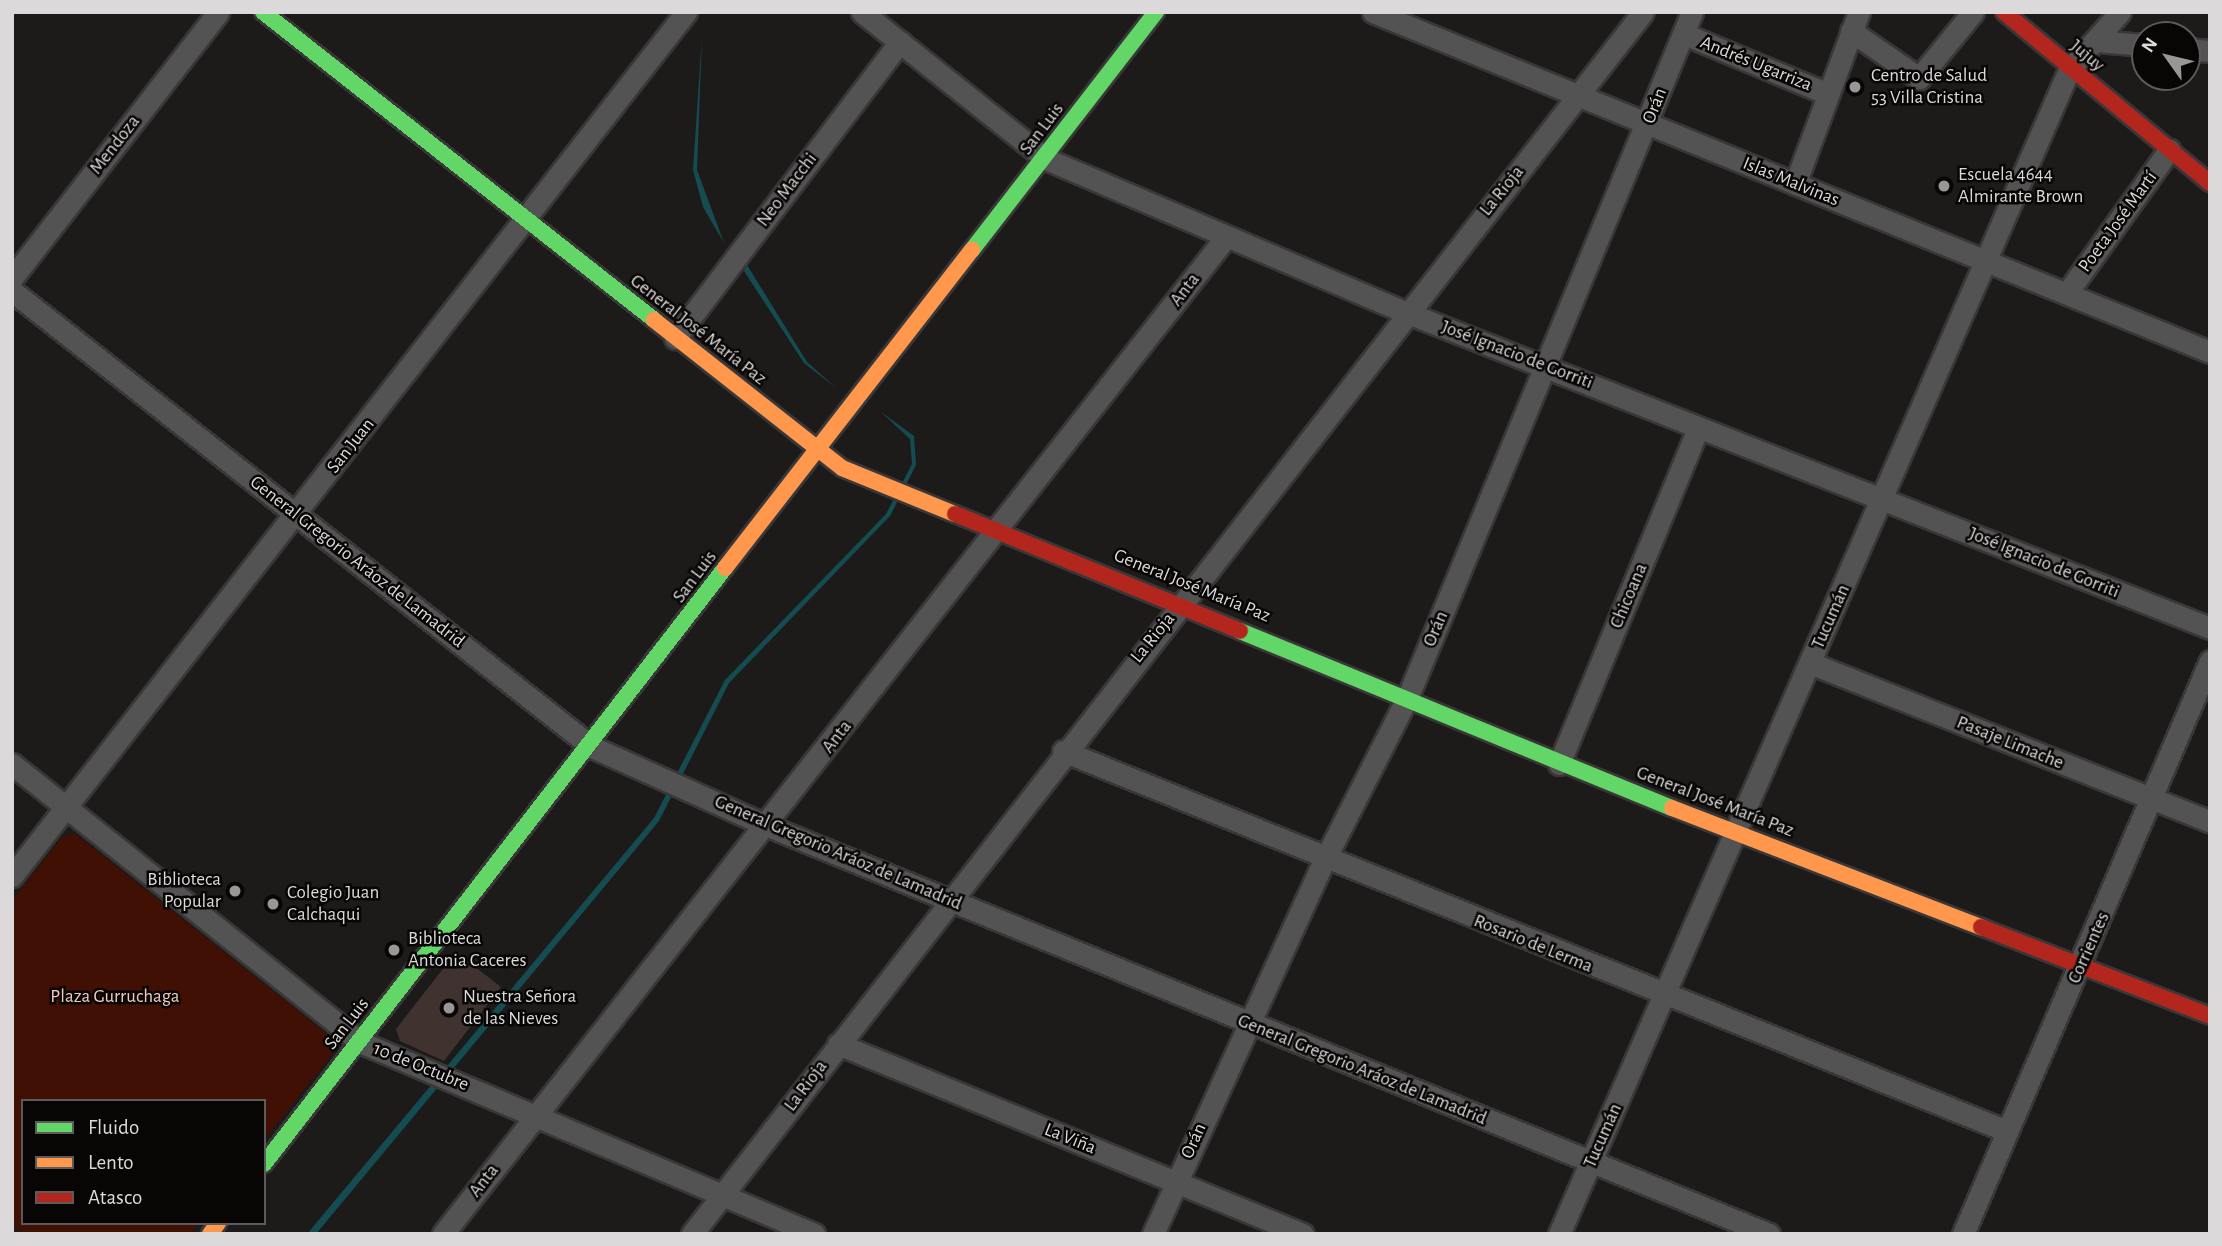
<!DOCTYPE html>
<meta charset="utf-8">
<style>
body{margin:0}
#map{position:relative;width:2222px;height:1246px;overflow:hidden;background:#1c1b1a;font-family:"Alegreya Sans",sans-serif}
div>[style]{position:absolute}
.green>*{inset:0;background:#401004}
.water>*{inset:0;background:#144c51}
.building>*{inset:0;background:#3f322f}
.roads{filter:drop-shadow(2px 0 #393737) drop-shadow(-2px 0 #393737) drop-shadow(0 2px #393737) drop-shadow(0 -2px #393737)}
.street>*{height:21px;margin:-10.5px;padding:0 10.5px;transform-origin:10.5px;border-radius:10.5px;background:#545353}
.fast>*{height:16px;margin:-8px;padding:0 8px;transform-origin:8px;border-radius:8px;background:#63d668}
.slow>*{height:16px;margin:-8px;padding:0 8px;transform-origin:8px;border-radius:8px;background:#ff974d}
.jam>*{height:16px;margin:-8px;padding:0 8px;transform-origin:8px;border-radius:8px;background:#b3261e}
.dots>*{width:19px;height:19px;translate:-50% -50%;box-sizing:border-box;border:4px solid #070605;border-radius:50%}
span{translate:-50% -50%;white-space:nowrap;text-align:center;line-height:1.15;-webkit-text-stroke:5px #070605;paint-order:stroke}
.street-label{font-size:19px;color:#dbd9d9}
.poi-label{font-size:19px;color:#dbd9d9}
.left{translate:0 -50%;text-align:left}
.right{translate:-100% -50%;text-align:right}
.park-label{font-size:19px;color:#f3c9bb}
.frame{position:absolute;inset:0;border:14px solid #dbd9d9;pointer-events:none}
.legend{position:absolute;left:21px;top:1099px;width:245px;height:126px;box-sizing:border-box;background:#070605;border:2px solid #5c5a5a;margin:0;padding:9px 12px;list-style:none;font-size:21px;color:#dbd9d9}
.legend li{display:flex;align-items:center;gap:14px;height:35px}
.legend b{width:35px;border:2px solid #5c5a5a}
.north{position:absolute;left:2131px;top:21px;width:70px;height:70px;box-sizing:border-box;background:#070605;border:2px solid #5c5a5a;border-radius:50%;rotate:304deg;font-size:19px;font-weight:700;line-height:28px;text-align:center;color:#dbd9d9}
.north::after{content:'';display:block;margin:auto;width:24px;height:32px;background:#989696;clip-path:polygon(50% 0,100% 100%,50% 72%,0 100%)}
</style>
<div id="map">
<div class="green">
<i style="clip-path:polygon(74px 833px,332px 1038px,332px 1054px,264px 1140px,264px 1101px,23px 1101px,23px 1223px,199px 1223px,190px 1234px,24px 1234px,12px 1224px,12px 901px,62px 837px)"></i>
</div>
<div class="water">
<i style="clip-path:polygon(702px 35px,697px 170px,724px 243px,703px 207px,693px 170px)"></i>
<i style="clip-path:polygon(747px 265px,807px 362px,836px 388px,804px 363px,744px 271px)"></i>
<i style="clip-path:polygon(881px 412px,914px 436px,916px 465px,890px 516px,729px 683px,659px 821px,316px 1234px,307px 1234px,654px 818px,725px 680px,886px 514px,912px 464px,910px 439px)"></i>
</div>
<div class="building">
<i style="clip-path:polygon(456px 952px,501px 987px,444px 1061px,400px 1041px,396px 1029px)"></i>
</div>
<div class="roads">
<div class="street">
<i style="left:862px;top:12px;width:236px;rotate:38.6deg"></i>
<i style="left:1046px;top:159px;width:390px;rotate:23.1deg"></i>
<i style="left:1405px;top:312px;width:865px;rotate:21.43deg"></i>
<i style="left:1373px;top:12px;width:903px;rotate:22.11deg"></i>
<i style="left:1851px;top:31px;width:83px;rotate:34.7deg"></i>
<i style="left:1919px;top:78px;width:85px;rotate:-50.7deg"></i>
<i style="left:1684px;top:34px;width:156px;rotate:22.6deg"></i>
<i style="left:2096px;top:41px;width:49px;rotate:4.7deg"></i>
<i style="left:2187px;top:49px;width:23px;rotate:5deg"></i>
<i style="left:1795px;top:184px;width:184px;rotate:-69.6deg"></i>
<i style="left:12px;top:278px;width:336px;rotate:-52.2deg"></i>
<i style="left:12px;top:291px;width:738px;rotate:38.17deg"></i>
<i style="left:592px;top:747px;width:193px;rotate:24.2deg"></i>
<i style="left:768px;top:826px;width:1081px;rotate:22.18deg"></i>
<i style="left:2067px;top:293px;width:176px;rotate:-54.5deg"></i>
<i style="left:675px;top:338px;width:372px;rotate:-52.8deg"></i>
<i style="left:1810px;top:663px;width:430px;rotate:21.6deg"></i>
<i style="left:1063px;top:751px;width:1018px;rotate:21.93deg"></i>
<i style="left:12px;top:764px;width:445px;rotate:38.6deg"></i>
<i style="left:360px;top:1042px;width:493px;rotate:22.9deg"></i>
<i style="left:1559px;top:764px;width:364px;rotate:-67.5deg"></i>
<i style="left:12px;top:876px;width:1096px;rotate:-52.04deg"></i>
<i style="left:838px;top:1044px;width:502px;rotate:22.23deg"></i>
<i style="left:443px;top:1234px;width:1268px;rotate:-51.86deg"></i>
<i style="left:692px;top:1234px;width:1548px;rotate:-52.11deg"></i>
<i style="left:1153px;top:1234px;width:410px;rotate:-65.4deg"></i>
<i style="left:1324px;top:861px;width:185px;rotate:-63deg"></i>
<i style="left:1408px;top:696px;width:741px;rotate:-67.45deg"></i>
<i style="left:1559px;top:1234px;width:1271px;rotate:-66.34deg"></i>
<i style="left:2069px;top:70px;width:77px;rotate:-48.7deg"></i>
<i style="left:1963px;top:1234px;width:624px;rotate:-66.68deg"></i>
</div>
<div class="fast">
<i style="left:263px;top:12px;width:498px;rotate:38.2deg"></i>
<i style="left:972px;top:250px;width:301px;rotate:-52.3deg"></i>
<i style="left:1240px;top:631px;width:467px;rotate:22.3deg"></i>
<i style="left:264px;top:1164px;width:753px;rotate:-52.28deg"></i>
</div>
<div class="slow">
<i style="left:654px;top:320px;width:239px;rotate:38.2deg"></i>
<i style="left:842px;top:468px;width:122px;rotate:22.2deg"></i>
<i style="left:725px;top:568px;width:403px;rotate:-52.2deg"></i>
<i style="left:1672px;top:808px;width:331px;rotate:21.1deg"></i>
<i style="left:210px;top:1234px;width:14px;rotate:-54deg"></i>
</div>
<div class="jam">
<i style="left:2004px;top:12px;width:268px;rotate:39.7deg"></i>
<i style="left:955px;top:514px;width:308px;rotate:22.3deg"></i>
<i style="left:1981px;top:927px;width:246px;rotate:21.2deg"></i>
</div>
</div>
<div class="dots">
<i style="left:1855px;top:87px;background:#989696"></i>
<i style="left:1944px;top:186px;background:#989696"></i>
<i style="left:235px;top:891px;background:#989696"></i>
<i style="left:273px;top:904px;background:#989696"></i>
<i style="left:394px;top:950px;background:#989696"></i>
<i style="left:449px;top:1008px;background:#989696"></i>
</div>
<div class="street-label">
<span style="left:2087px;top:56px;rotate:40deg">Jujuy</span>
<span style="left:1756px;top:64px;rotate:22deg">Andrés Ugarriza</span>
<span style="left:1655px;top:106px;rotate:-68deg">Orán</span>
<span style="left:1042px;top:129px;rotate:-53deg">San Luis</span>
<span style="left:115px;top:145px;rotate:-52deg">Mendoza</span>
<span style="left:1791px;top:182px;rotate:22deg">Islas Malvinas</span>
<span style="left:787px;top:190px;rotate:-53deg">Neo Macchi</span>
<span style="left:1502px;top:191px;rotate:-51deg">La Rioja</span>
<span style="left:2118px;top:222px;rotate:-54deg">Poeta José Martí</span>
<span style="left:1185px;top:290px;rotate:-52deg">Anta</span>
<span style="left:698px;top:330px;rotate:38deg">General José María Paz</span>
<span style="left:1517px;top:355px;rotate:21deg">José Ignacio de Gorriti</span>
<span style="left:351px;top:446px;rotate:-52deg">San Juan</span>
<span style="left:357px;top:562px;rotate:38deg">General Gregorio Aráoz de Lamadrid</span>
<span style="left:2044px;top:563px;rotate:22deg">José Ignacio de Gorriti</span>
<span style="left:695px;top:577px;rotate:-53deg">San Luis</span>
<span style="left:1192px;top:586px;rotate:22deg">General José María Paz</span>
<span style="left:1629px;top:596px;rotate:-67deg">Chicoana</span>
<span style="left:1831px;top:617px;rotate:-66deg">Tucumán</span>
<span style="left:1436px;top:629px;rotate:-67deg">Orán</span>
<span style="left:1153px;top:638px;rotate:-51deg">La Rioja</span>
<span style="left:837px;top:737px;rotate:-52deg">Anta</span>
<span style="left:2010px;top:743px;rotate:22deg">Pasaje Limache</span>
<span style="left:1715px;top:802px;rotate:21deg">General José María Paz</span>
<span style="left:838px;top:853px;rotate:23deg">General Gregorio Aráoz de Lamadrid</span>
<span style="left:1533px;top:944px;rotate:22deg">Rosario de Lerma</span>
<span style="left:2089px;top:948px;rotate:-66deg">Corrientes</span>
<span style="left:347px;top:1024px;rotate:-52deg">San Luis</span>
<span style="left:421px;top:1067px;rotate:22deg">10 de Octubre</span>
<span style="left:1362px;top:1070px;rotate:22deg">General Gregorio Aráoz de Lamadrid</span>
<span style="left:806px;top:1086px;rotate:-53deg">La Rioja</span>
<span style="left:1603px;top:1136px;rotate:-66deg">Tucumán</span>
<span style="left:1070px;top:1139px;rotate:22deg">La Viña</span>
<span style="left:1194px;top:1141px;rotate:-66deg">Orán</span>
<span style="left:484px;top:1181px;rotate:-52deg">Anta</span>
</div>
<div class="poi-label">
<span class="left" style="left:1871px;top:87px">Centro de Salud<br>53 Villa Cristina</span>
<span class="left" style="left:1958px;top:186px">Escuela 4644<br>Almirante Brown</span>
<span class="right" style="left:221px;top:891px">Biblioteca<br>Popular</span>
<span class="left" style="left:287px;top:904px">Colegio Juan<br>Calchaqui</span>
<span class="left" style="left:408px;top:950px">Biblioteca<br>Antonia Caceres</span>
<span class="left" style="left:463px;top:1008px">Nuestra Señora<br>de las Nieves</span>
</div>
<div class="park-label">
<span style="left:115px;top:997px">Plaza Gurruchaga</span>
</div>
<div class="frame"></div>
<ul class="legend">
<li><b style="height:9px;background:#63d668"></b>Fluido</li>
<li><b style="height:9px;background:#ff974d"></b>Lento</li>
<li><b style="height:9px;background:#b3261e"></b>Atasco</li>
</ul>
<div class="north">N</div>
</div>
